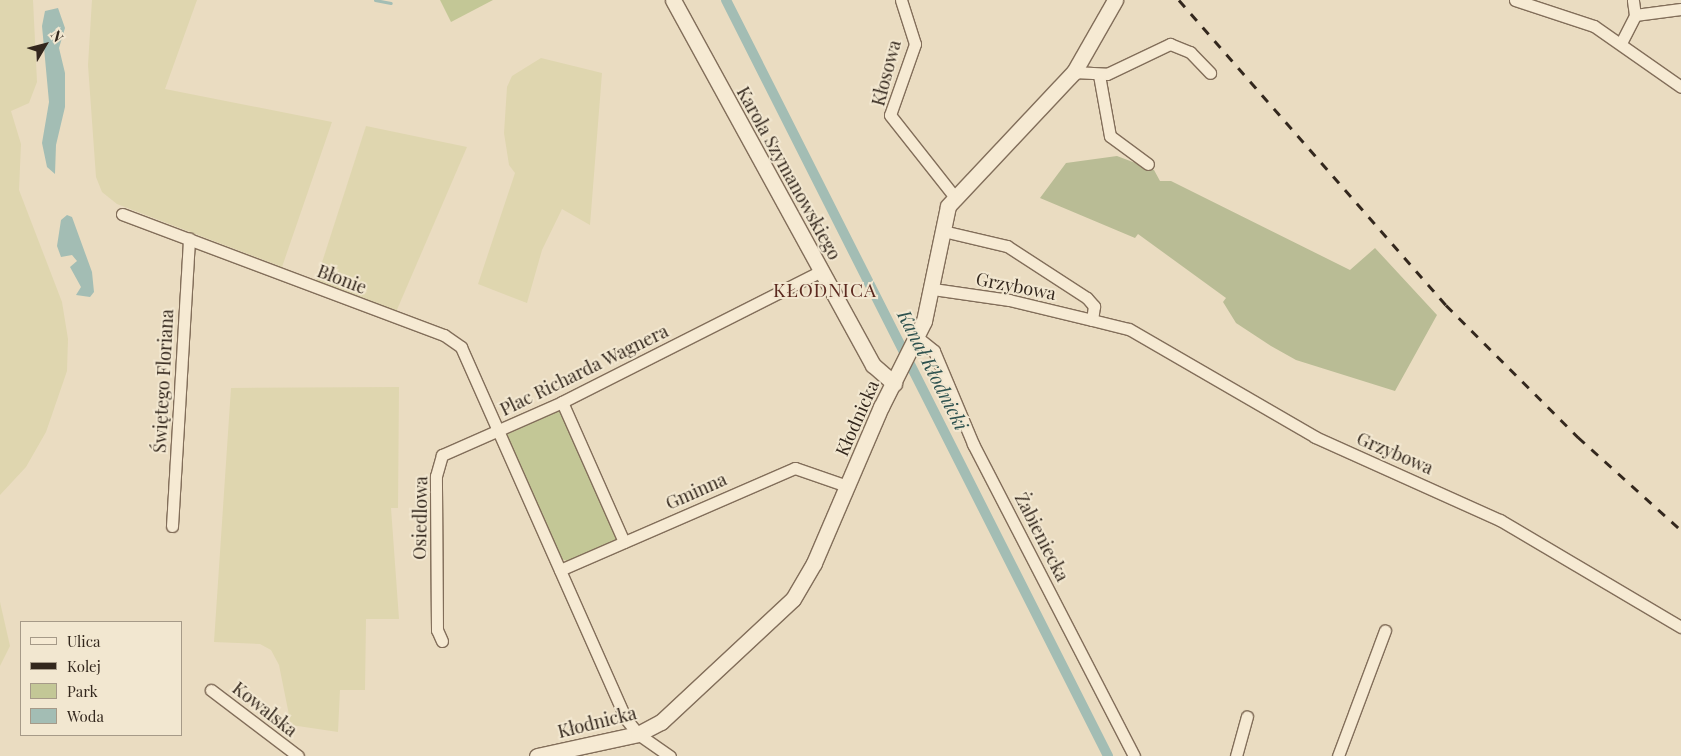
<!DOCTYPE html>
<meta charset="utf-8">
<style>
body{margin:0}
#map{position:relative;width:1681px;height:756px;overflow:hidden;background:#eadcc1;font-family:"Playfair Display",serif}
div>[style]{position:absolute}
.farmland>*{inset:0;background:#dfd6af}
.green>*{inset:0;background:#c3c796}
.cemetery>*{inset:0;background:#b9bc95}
.water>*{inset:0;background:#a3bdb4}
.stream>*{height:3px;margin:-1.5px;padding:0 1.5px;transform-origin:1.5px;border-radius:1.5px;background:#a3bdb4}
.canal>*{height:10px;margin:-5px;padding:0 5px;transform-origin:5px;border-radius:5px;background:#a3bdb4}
.roads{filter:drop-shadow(1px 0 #826e5a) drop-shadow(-1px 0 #826e5a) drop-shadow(0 1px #826e5a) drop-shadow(0 -1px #826e5a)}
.street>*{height:11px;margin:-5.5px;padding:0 5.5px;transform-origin:5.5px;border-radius:5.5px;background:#f6ead3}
.secondary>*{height:15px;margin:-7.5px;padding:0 7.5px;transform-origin:7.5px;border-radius:7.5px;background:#f6ead3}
.rail>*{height:3px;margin-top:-1.5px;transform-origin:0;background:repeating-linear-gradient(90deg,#33271d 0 9px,transparent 0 18px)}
span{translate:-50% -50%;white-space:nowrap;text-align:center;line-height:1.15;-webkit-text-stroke:4px #f2e7d0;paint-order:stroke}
.street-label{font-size:18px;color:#33271d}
.neighbourhood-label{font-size:19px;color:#5c2a20;letter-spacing:1px}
.water-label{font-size:19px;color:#2d514e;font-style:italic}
.legend{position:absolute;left:20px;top:621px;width:162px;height:115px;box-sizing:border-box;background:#f2e7d0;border:1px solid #a69a88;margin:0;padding:6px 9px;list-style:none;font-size:15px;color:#33271d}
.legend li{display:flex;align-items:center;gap:10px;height:25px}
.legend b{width:25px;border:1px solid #a69a88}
.north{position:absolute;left:20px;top:20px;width:50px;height:50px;-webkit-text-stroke:4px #f2e7d0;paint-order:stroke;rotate:53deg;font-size:14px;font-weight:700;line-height:20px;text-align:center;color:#33271d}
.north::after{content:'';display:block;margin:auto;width:18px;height:22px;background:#33271d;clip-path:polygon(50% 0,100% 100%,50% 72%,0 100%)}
</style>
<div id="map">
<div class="farmland">
<i style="clip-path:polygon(0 0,33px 0,37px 82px,29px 103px,11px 111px,21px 144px,19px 190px,62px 302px,68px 339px,67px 371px,46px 432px,26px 467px,0 495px)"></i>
<i style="clip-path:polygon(92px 0,197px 0,165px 89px,332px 122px,282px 267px,117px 204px,102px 192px,96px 177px,88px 65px)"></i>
<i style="clip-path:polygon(541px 58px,602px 73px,590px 225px,562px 209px,542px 250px,527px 303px,478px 284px,515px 173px,509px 165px,504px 133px,507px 87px,512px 76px)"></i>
<i style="clip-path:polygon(366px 126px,467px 147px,396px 312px,316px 281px)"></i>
<i style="clip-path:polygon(399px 387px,398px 508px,391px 508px,399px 619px,366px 619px,365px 690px,340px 690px,338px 732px,291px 725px,279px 665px,271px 650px,260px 644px,214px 642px,231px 388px)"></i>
<i style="clip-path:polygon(0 602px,10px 646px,0 666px)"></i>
</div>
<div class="green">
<i style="clip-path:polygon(440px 0,493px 0,451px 22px)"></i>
<i style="clip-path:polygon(561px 410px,617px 539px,567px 561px,561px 559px,506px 435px)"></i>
</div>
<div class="cemetery">
<i style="clip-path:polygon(1117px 156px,1154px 170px,1160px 181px,1171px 181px,1350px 270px,1375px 248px,1437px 315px,1395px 391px,1296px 360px,1271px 346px,1236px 323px,1223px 302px,1226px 298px,1138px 234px,1135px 238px,1040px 198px,1066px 163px)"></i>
</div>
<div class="water">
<i style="clip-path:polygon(58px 8px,65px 28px,59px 48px,65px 73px,65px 107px,56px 145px,55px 174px,47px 167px,42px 143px,49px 102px,42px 26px,45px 11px)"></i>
<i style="clip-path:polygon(67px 215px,72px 217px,92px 272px,94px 292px,90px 297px,76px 295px,81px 287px,70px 267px,77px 261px,72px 255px,61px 257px,57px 246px,61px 220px)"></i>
</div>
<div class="stream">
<i style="left:375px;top:0;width:16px;rotate:11deg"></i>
</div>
<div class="canal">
<i style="left:726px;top:0;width:847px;rotate:63.19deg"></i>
</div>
<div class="roads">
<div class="street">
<i style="left:901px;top:0;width:46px;rotate:72.3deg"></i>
<i style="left:915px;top:44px;width:75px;rotate:109.4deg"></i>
<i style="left:890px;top:115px;width:103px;rotate:51.7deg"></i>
<i style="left:1515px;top:0;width:83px;rotate:18.2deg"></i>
<i style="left:1594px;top:26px;width:106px;rotate:35deg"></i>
<i style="left:1635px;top:15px;width:46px;rotate:-7.4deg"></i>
<i style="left:1621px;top:43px;width:31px;rotate:-63deg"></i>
<i style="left:1635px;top:15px;width:15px;rotate:-98deg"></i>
<i style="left:1074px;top:72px;width:33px;rotate:3deg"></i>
<i style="left:1107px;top:74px;width:70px;rotate:-25.5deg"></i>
<i style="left:1170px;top:44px;width:22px;rotate:22deg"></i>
<i style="left:1190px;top:52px;width:29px;rotate:46deg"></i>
<i style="left:1099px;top:75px;width:62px;rotate:79.8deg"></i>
<i style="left:1110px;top:136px;width:47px;rotate:36.4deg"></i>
<i style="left:122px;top:214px;width:344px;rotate:20.6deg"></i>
<i style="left:444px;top:335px;width:21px;rotate:35deg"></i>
<i style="left:461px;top:347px;width:407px;rotate:66.1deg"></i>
<i style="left:626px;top:719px;width:19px;rotate:51deg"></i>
<i style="left:638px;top:734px;width:39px;rotate:35deg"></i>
<i style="left:943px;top:231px;width:66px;rotate:13.2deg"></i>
<i style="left:1007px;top:246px;width:95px;rotate:33deg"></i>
<i style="left:1087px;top:298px;width:11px;rotate:49deg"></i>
<i style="left:1094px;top:306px;width:14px;rotate:98deg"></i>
<i style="left:1092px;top:320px;width:38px;rotate:14deg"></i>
<i style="left:1129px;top:329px;width:215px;rotate:30.1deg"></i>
<i style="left:1315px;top:437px;width:203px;rotate:24.2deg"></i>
<i style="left:1500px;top:520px;width:210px;rotate:30.6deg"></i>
<i style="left:933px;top:289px;width:77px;rotate:8.2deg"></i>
<i style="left:1009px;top:300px;width:85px;rotate:13.5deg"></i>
<i style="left:917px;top:337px;width:22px;rotate:39deg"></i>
<i style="left:934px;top:351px;width:101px;rotate:67.2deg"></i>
<i style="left:973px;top:444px;width:351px;rotate:62.7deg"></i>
<i style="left:562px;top:402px;width:153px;rotate:66.1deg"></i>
<i style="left:172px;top:526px;width:288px;rotate:-86.6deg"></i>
<i style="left:560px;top:570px;width:256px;rotate:-23.5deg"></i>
<i style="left:795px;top:468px;width:55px;rotate:19.1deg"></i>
<i style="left:442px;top:641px;width:12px;rotate:-114deg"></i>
<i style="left:437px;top:630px;width:154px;rotate:-90.4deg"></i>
<i style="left:436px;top:476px;width:22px;rotate:-74deg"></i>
<i style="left:442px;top:455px;width:131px;rotate:-23.8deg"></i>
<i style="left:562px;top:402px;width:290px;rotate:-26.8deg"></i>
<i style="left:211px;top:690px;width:109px;rotate:37.2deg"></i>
<i style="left:1236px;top:756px;width:41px;rotate:-74.6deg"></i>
<i style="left:1338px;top:756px;width:134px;rotate:-69.5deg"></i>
</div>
<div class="secondary">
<i style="left:673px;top:0;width:416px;rotate:61.3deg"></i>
<i style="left:873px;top:365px;width:28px;rotate:41deg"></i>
<i style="left:537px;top:756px;width:103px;rotate:-12.3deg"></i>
<i style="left:638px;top:734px;width:26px;rotate:-28deg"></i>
<i style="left:661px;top:722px;width:180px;rotate:-43deg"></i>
<i style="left:793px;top:599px;width:42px;rotate:-59.7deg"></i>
<i style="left:814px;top:563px;width:170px;rotate:-66.8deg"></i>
<i style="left:881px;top:407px;width:96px;rotate:-63.4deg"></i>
<i style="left:924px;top:321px;width:117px;rotate:-78.2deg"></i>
<i style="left:948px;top:206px;width:184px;rotate:-46.8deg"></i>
<i style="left:1074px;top:72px;width:83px;rotate:-60.3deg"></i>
</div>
</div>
<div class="rail">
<i style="left:1179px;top:0;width:405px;rotate:48.8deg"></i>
<i style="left:1446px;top:305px;width:187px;rotate:45deg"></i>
<i style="left:1578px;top:437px;width:139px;rotate:42.1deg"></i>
</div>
<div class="street-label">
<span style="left:886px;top:73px;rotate:-75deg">Kłosowa</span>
<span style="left:789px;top:173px;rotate:61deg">Karola Szymanowskiego</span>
<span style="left:342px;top:279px;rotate:21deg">Błonie</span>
<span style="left:1016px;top:286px;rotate:11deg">Grzybowa</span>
<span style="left:584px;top:370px;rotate:-26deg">Plac Richarda Wagnera</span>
<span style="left:163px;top:381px;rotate:-87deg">Świętego Floriana</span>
<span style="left:857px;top:418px;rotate:-66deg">Kłodnicka</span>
<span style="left:1395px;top:453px;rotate:23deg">Grzybowa</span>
<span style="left:696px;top:491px;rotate:-24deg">Gminna</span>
<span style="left:420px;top:518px;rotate:-89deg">Osiedlowa</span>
<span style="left:1042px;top:537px;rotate:63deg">Żabieniecka</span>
<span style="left:265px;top:709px;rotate:38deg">Kowalska</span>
<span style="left:597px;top:722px;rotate:-14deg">Kłodnicka</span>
</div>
<div class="neighbourhood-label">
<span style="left:825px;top:290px">KŁODNICA</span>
</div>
<div class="water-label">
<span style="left:933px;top:370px;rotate:63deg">Kanał Kłodnicki</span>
</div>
<ul class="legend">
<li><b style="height:6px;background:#f6ead3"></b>Ulica</li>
<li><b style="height:6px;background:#33271d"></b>Kolej</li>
<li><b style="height:14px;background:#c3c796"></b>Park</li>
<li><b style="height:14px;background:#a3bdb4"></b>Woda</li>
</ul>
<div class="north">N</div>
</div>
